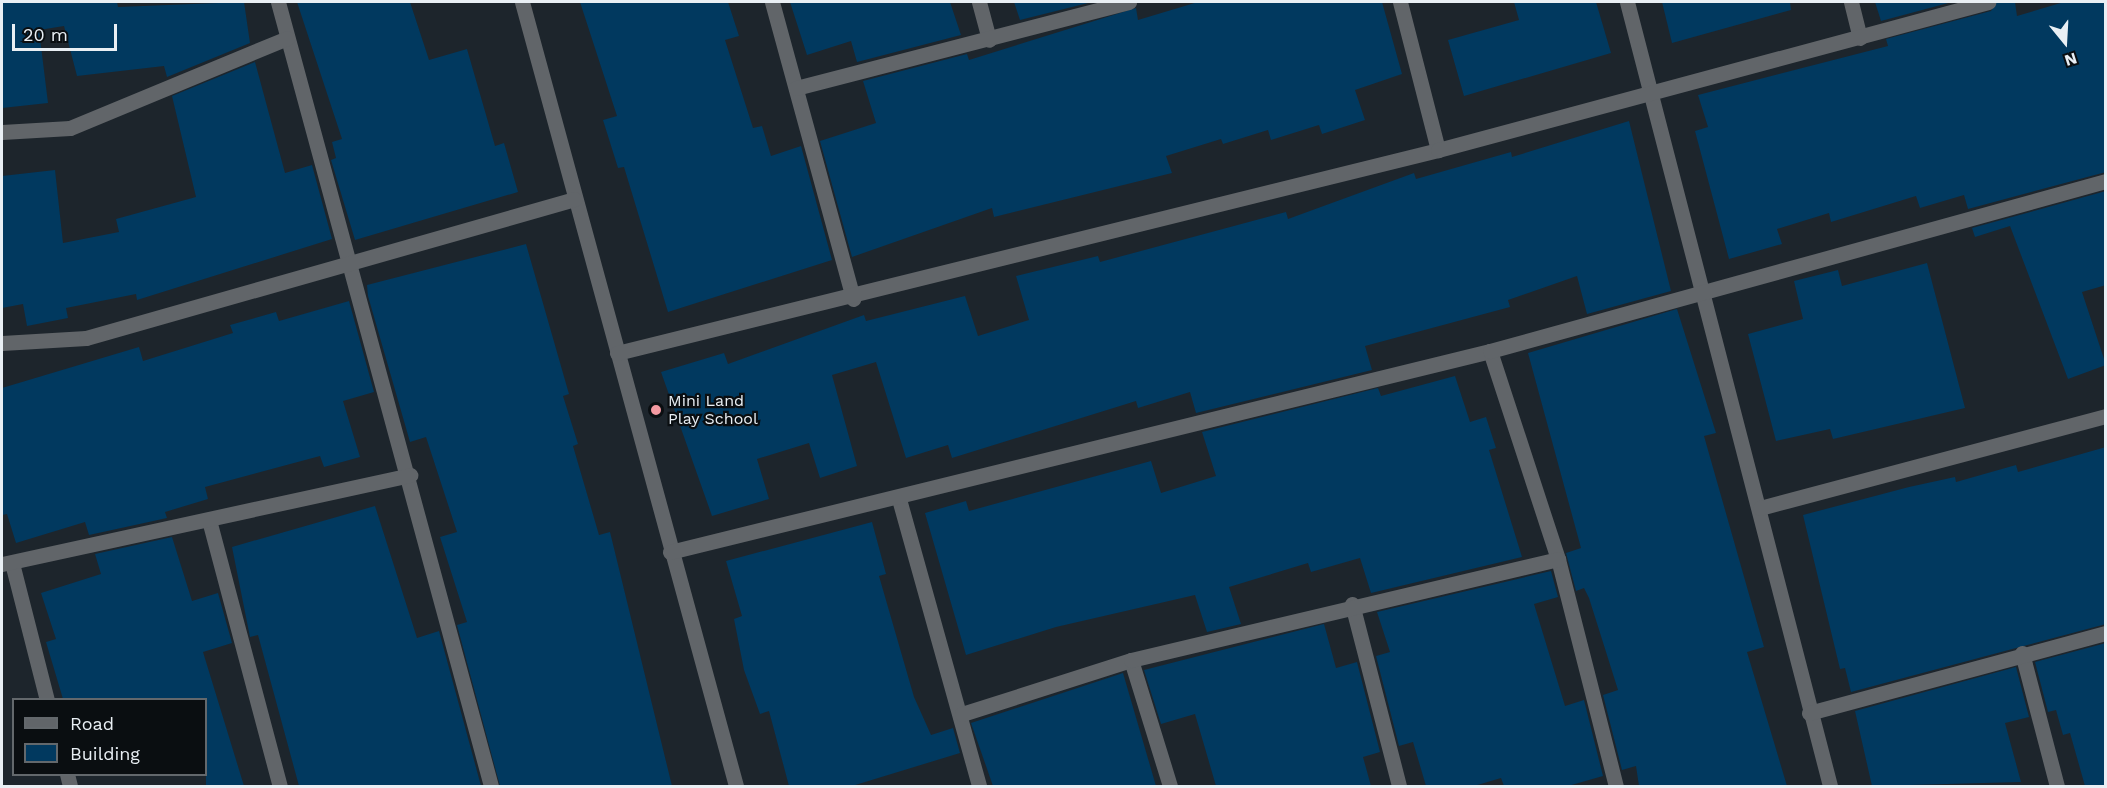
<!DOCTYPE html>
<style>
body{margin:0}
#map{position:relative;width:2107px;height:788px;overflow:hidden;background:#1d252c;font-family:"Work Sans",sans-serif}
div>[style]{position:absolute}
.building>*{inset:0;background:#01395f}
.minor>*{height:15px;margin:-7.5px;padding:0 7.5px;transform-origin:7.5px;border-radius:7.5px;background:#616569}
.dots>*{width:16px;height:16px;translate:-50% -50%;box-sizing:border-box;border:3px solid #0a0e11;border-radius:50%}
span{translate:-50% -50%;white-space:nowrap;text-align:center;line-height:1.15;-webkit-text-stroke:4.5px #0a0e11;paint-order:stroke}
.poi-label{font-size:16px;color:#e9eff4}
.left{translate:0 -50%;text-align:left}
.frame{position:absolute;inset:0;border:3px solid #e9eff4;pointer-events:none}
.legend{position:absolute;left:12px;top:698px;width:195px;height:78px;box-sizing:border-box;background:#0a0e11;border:2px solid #63686c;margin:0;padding:8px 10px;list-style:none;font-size:18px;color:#e9eff4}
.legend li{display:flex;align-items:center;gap:12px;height:30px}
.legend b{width:30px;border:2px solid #63686c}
.north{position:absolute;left:2035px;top:12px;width:60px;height:60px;-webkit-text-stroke:4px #0a0e11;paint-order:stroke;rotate:162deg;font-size:16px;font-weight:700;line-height:24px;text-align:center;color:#e9eff4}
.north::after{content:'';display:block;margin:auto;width:21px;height:27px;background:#e9eff4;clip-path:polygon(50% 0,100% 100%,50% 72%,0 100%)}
.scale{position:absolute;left:12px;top:24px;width:105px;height:27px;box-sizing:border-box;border:3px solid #e9eff4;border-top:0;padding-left:8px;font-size:18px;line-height:21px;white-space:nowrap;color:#e9eff4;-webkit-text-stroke:4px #0a0e11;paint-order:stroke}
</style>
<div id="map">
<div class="building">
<i style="clip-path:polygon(2px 2px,117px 2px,118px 7px,244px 2px,250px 43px,167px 77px,164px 66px,77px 76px,64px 26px,39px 30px,48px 103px,2px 108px)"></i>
<i style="clip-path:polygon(297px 2px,410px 2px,429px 60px,467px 49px,495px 146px,504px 143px,518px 192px,355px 240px,331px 160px,336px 158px,332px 142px,342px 139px)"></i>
<i style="clip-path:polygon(580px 2px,728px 2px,739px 36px,725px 40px,753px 128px,762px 126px,771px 156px,801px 146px,832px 260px,668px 312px,624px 167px,618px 168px,603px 120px,617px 116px)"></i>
<i style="clip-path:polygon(790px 2px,950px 2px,961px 35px,857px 62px,851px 41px,807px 55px)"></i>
<i style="clip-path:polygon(1014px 2px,1092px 2px,1020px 20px)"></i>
<i style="clip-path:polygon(1198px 2px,1382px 2px,1402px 74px,1355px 90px,1365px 120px,1322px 134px,1319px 125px,1271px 140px,1268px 130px,1223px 144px,1221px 139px,1166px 156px,1172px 173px,994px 217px,992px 208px,852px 257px,820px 141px,876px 123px,863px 81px,967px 54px,969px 60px,1136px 8px,1138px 20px)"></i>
<i style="clip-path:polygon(1514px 2px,1596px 2px,1611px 53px,1464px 96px,1448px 40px,1519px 20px)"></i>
<i style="clip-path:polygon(1662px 2px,1790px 2px,1791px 10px,1672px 43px)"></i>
<i style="clip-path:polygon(1875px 2px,1952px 2px,1881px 21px)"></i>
<i style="clip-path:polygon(1997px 2px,2015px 2px,2017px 16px,2064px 2px,2106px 2px,2106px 172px,1968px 209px,1964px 195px,1920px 208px,1916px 196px,1831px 222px,1829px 213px,1777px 229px,1782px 244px,1729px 259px,1695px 131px,1708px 127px,1698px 95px,1888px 46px,1886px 39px,1991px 11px)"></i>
<i style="clip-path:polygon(255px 62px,285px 173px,312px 165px,332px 239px,137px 300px,136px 294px,66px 308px,68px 318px,27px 326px,23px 304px,2px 308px,2px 176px,55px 170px,63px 243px,119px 232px,116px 219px,196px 197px,172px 96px)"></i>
<i style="clip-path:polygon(1629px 121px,1671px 291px,1587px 314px,1577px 276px,1508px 300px,1510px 307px,1365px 346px,1372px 370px,1196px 413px,1190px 392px,1138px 408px,1136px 401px,952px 458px,948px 445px,906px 458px,876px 362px,832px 375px,857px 466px,820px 478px,809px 443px,757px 459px,769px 499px,712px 516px,661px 372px,724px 353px,728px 364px,864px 315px,866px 321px,965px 296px,978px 336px,1029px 320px,1016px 276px,1098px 256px,1100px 262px,1286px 212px,1288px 219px,1414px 173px,1416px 179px,1511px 152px,1512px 157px)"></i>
<i style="clip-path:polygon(2106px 191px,2106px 285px,2082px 292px,2106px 365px,2068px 379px,2010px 226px,1975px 237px,1972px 228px)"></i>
<i style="clip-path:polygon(526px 244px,569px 394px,563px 396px,578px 444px,573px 446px,599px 535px,610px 532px,672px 786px,500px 786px,457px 625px,467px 622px,440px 537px,457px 532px,426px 437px,410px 442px,368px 296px,367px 285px)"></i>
<i style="clip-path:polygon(1927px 263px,1965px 408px,1833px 439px,1830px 429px,1776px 441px,1748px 334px,1803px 319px,1794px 281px,1838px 270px,1842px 286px)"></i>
<i style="clip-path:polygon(349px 301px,374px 392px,343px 401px,360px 457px,324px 467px,320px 456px,205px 487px,208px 499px,165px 512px,167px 518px,89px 535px,85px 522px,16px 543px,7px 514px,2px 515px,2px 388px,139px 347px,143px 361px,233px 333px,230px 325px,276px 312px,279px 321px)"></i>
<i style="clip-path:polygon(1677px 309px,1716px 433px,1704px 436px,1764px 647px,1747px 652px,1787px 786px,1639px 786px,1636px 766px,1622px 770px,1603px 695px,1618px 690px,1589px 598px,1584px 588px,1576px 591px,1566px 553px,1581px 548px,1528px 353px)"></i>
<i style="clip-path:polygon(1455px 376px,1470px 422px,1486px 417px,1496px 448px,1489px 450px,1522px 557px,1371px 593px,1360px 558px,1311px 572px,1308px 563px,1229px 587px,1241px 624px,1207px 632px,1195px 595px,1056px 627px,966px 655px,925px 513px,966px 501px,969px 511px,1151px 461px,1161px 493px,1216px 476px,1202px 432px,1378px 388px,1381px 396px)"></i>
<i style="clip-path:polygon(2106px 447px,2106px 624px,1851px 692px,1845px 668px,1840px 669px,1803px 515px,1909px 487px,1955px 477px,1956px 482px,2016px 465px,2018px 472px)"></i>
<i style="clip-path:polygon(375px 506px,417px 638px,439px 631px,481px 786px,299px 786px,258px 635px,250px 637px,232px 547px)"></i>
<i style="clip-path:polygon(872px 522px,886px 574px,879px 576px,914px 697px,931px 735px,953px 728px,960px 753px,852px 786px,789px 786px,769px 711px,760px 714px,744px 670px,734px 619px,742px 616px,726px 561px)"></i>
<i style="clip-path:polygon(172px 537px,192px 601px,218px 593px,232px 643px,203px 652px,244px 786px,206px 786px,206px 699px,63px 699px,46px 642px,56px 639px,41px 593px,101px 574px,95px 554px)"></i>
<i style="clip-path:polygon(1551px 571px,1558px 597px,1534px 604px,1565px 706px,1584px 700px,1603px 776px,1568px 786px,1504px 786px,1501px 778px,1474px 786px,1426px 786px,1413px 742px,1399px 746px,1376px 656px,1390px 652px,1377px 612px)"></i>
<i style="clip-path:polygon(1324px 624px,1336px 668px,1357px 662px,1380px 752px,1363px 757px,1371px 786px,1216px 786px,1195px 714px,1161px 724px,1144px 670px)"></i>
<i style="clip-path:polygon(2106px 643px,2106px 786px,2085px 786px,2070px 733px,2063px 735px,2056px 710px,2048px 712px,2035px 662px)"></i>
<i style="clip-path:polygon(2016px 667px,2029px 717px,2005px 723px,2021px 782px,1872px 786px,1855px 711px)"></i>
<i style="clip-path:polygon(1123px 673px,1156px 786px,993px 786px,971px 723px)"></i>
</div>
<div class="minor">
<i style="left:278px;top:2px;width:812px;rotate:74.8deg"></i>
<i style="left:522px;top:2px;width:813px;rotate:74.73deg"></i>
<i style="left:772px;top:2px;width:308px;rotate:74.7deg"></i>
<i style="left:979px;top:2px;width:39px;rotate:75deg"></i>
<i style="left:1400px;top:2px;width:153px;rotate:75.6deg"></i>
<i style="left:1627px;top:2px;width:810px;rotate:75.48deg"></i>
<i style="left:1851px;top:2px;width:37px;rotate:76deg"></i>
<i style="left:796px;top:88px;width:344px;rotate:-14.5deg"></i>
<i style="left:2px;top:132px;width:68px;rotate:-3.4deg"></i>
<i style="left:70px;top:128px;width:235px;rotate:-22.5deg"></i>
<i style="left:2px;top:343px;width:84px;rotate:-3.4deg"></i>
<i style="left:86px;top:338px;width:508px;rotate:-15.87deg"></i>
<i style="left:1490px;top:351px;width:219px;rotate:71.9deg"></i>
<i style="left:1558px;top:559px;width:234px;rotate:75.7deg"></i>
<i style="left:617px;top:353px;width:846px;rotate:-13.89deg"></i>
<i style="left:1438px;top:150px;width:570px;rotate:-15.06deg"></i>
<i style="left:899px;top:499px;width:298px;rotate:74.4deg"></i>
<i style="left:1760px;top:508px;width:358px;rotate:-14.9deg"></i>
<i style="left:209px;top:520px;width:275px;rotate:75.1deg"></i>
<i style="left:670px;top:552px;width:844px;rotate:-13.77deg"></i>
<i style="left:1490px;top:351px;width:639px;rotate:-15.43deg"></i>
<i style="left:12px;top:563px;width:141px;rotate:75.7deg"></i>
<i style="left:2px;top:564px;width:418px;rotate:-12.3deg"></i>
<i style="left:1352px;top:604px;width:188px;rotate:75.5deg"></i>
<i style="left:2022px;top:653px;width:138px;rotate:75.3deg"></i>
<i style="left:1131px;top:660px;width:132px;rotate:72.8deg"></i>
<i style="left:1809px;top:713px;width:308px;rotate:-15.1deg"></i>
<i style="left:962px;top:714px;width:177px;rotate:-17.7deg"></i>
<i style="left:1131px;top:660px;width:439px;rotate:-13.3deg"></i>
<i style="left:67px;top:774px;width:12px;rotate:76deg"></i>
</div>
<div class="dots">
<i style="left:656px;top:410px;background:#f49aa2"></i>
</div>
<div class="poi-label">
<span class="left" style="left:668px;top:410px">Mini Land<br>Play School</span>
</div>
<div class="frame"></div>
<ul class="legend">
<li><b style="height:8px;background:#616569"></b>Road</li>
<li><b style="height:16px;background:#01395f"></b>Building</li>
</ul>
<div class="north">N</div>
<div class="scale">20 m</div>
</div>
